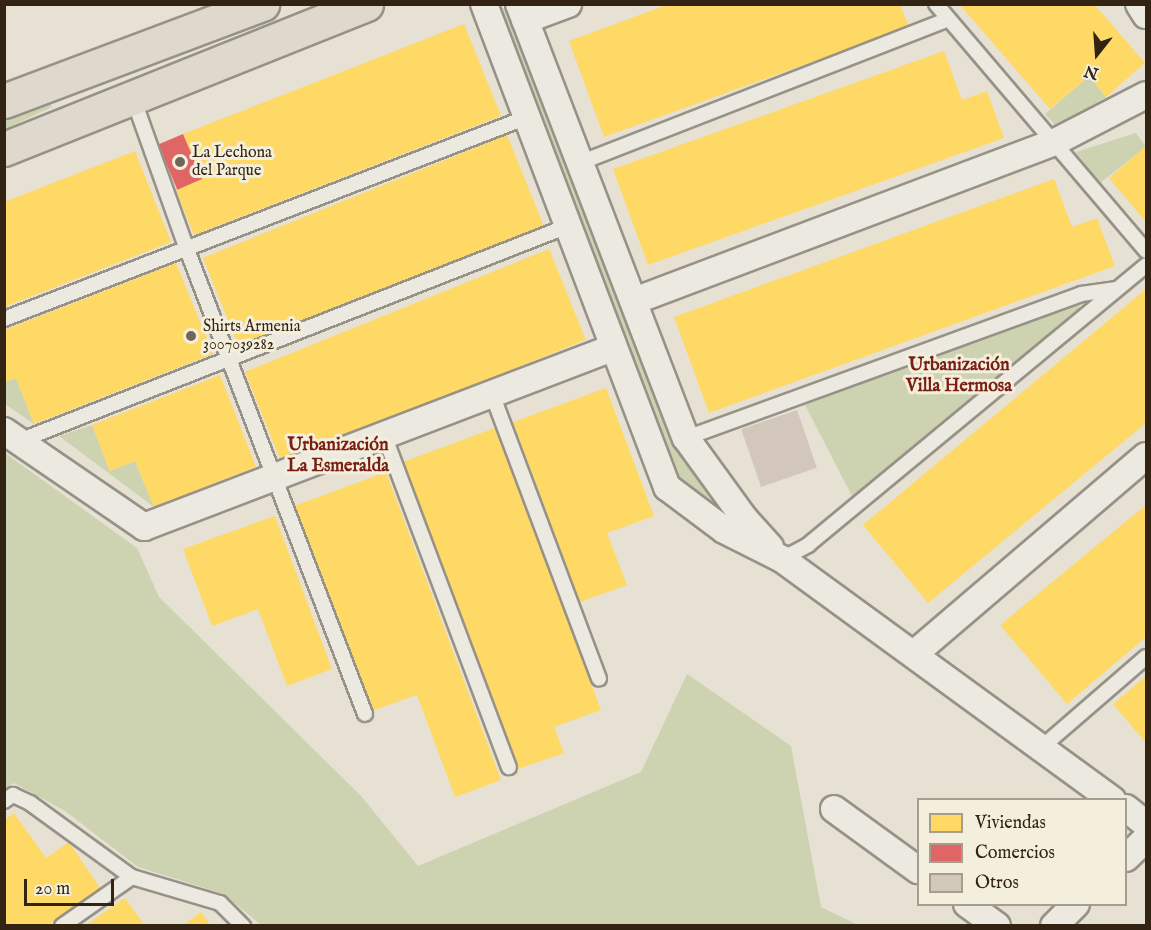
<!DOCTYPE html>
<meta charset="utf-8">
<style>
body{margin:0}
#map{position:relative;width:1151px;height:930px;overflow:hidden;background:#e6e1d2;font-family:"IM FELL English",serif}
div>[style]{position:absolute}
.green>*{inset:0;background:#cdd2b1}
.homes>*{inset:0;background:#ffd966;transform-origin:0 0}
.shops>*{inset:0;background:#e06666;transform-origin:0 0}
.building>*{inset:0;background:#d3c6bb;transform-origin:0 0}
.roads{filter:drop-shadow(2px 0 #979288) drop-shadow(-2px 0 #979288) drop-shadow(0 2px #979288) drop-shadow(0 -2px #979288)}
.service>*{height:14px;margin:-7px;padding:0 7px;transform-origin:7px;border-radius:7px;background:#ece9e1}
.minor>*{height:26px;margin:-13px;padding:0 13px;transform-origin:13px;border-radius:13px;background:#ece9e1}
.primary>*{height:33px;margin:-16.5px;padding:0 16.5px;transform-origin:16.5px;border-radius:16.5px;background:#dfd8cc}
.dots>*{width:16px;height:16px;translate:-50% -50%;box-sizing:border-box;border:3px solid #f4eedd;border-radius:50%}
span{translate:-50% -50%;white-space:nowrap;text-align:center;line-height:1.15;-webkit-text-stroke:6px #f4eedd;paint-order:stroke}
.poi-label{font-size:16px;color:#322312}
.left{translate:0 -50%;text-align:left}
.neighbourhood-label{font-size:18px;color:#7a1f14;font-weight:700}
.frame{position:absolute;inset:0;border:6px solid #322312;pointer-events:none}
.legend{position:absolute;left:917px;top:798px;width:210px;height:108px;box-sizing:border-box;background:#f4eedd;border:2px solid #a69d8c;margin:0;padding:8px 10px;list-style:none;font-size:18px;color:#322312}
.legend li{display:flex;align-items:center;gap:12px;height:30px}
.legend b{width:30px;border:2px solid #a69d8c}
.north{position:absolute;left:1067px;top:24px;width:60px;height:60px;-webkit-text-stroke:4px #f4eedd;paint-order:stroke;rotate:197deg;font-size:16px;font-weight:700;line-height:24px;text-align:center;color:#322312}
.north::after{content:'';display:block;margin:auto;width:21px;height:27px;background:#322312;clip-path:polygon(50% 0,100% 100%,50% 72%,0 100%)}
.scale{position:absolute;left:24px;top:879px;width:90px;height:27px;box-sizing:border-box;border:3px solid #322312;border-top:0;padding-left:8px;font-size:18px;line-height:21px;white-space:nowrap;color:#322312;-webkit-text-stroke:4px #f4eedd;paint-order:stroke}
</style>
<div id="map">
<div class="green">
<i style="clip-path:polygon(507px 7px,676px 445px,710px 499px,730px 520px,676px 481px,499px 10px)"></i>
<i style="clip-path:polygon(1089px 76px,1106px 97px,1057px 127px,1045px 114px)"></i>
<i style="clip-path:polygon(49px 100px,52px 107px,5px 129px,5px 118px)"></i>
<i style="clip-path:polygon(1136px 133px,1146px 147px,1100px 183px,1076px 152px)"></i>
<i style="clip-path:polygon(1076px 301px,1081px 309px,852px 496px,805px 405px)"></i>
<i style="clip-path:polygon(16px 378px,34px 424px,5px 404px,5px 382px)"></i>
<i style="clip-path:polygon(92px 425px,110px 471px,135px 461px,154px 507px,59px 436px)"></i>
<i style="clip-path:polygon(5px 453px,137px 548px,159px 597px,361px 796px,418px 866px,641px 772px,687px 674px,791px 746px,821px 907px,858px 925px,261px 925px,224px 894px,138px 867px,65px 811px,14px 783px,5px 789px)"></i>
</div>
<div class="homes">
<i style="clip-path:polygon(669px 4px,900px 4px,909px 27px,604px 137px,569px 41px)"></i>
<i style="clip-path:polygon(959px 4px,1094px 4px,1145px 63px,1106px 97px,1089px 76px,1050px 109px)"></i>
<i style="clip-path:polygon(464px 24px,501px 116px,194px 235px,176px 190px,202px 179px,183px 134px)"></i>
<i style="clip-path:polygon(944px 51px,962px 100px,987px 91px,1004px 138px,648px 265px,613px 169px)"></i>
<i style="left:507px;top:135px;width:98px;height:328px;rotate:68deg"></i>
<i style="clip-path:polygon(1146px 146px,1146px 222px,1109px 178px)"></i>
<i style="clip-path:polygon(135px 151px,171px 242px,4px 307px,4px 202px)"></i>
<i style="clip-path:polygon(1054px 179px,1072px 227px,1097px 218px,1115px 266px,709px 413px,674px 317px)"></i>
<i style="left:549px;top:249px;width:98px;height:328px;rotate:68deg"></i>
<i style="clip-path:polygon(176px 263px,213px 354px,34px 424px,16px 378px,4px 382px,4px 330px)"></i>
<i style="clip-path:polygon(1146px 289px,1146px 423px,928px 603px,863px 525px)"></i>
<i style="clip-path:polygon(220px 375px,256px 467px,154px 507px,135px 461px,110px 471px,92px 425px)"></i>
<i style="clip-path:polygon(606px 388px,654px 516px,607px 533px,627px 585px,580px 602px,513px 422px)"></i>
<i style="clip-path:polygon(495px 428px,601px 710px,554px 727px,564px 753px,518px 769px,403px 462px)"></i>
<i style="clip-path:polygon(386px 472px,501px 780px,455px 797px,417px 695px,371px 711px,294px 506px)"></i>
<i style="clip-path:polygon(1146px 505px,1146px 637px,1067px 704px,1000px 625px)"></i>
<i style="clip-path:polygon(275px 516px,332px 669px,287px 686px,258px 609px,212px 626px,183px 549px)"></i>
<i style="clip-path:polygon(1146px 676px,1146px 743px,1113px 704px)"></i>
<i style="clip-path:polygon(14px 813px,46px 858px,69px 842px,100px 888px,47px 926px,4px 926px,4px 820px)"></i>
<i style="clip-path:polygon(125px 898px,145px 926px,85px 926px,103px 913px)"></i>
<i style="clip-path:polygon(201px 912px,211px 926px,182px 926px)"></i>
</div>
<div class="shops">
<i style="left:183px;top:134px;width:49px;height:27px;rotate:67deg"></i>
</div>
<div class="building">
<i style="left:797px;top:410px;width:61px;height:59px;rotate:71deg"></i>
</div>
<div class="roads">
<div class="service">
<i style="left:936px;top:4px;width:324px;rotate:49.6deg"></i>
<i style="left:133px;top:98px;width:158px;rotate:70.4deg"></i>
<i style="left:186px;top:247px;width:500px;rotate:69.03deg"></i>
<i style="left:582px;top:162px;width:393px;rotate:-21.3deg"></i>
<i style="left:4px;top:319px;width:558px;rotate:-21.1deg"></i>
<i style="left:492px;top:394px;width:304px;rotate:69.4deg"></i>
<i style="left:384px;top:435px;width:355px;rotate:69.4deg"></i>
<i style="left:686px;top:438px;width:420px;rotate:-20deg"></i>
<i style="left:1081px;top:294px;width:36px;rotate:-8deg"></i>
<i style="left:19px;top:441px;width:590px;rotate:-21.39deg"></i>
<i style="left:782px;top:559px;width:30px;rotate:-28deg"></i>
<i style="left:808px;top:545px;width:439px;rotate:-39.6deg"></i>
<i style="left:1041px;top:748px;width:139px;rotate:-40.9deg"></i>
<i style="left:4px;top:801px;width:11px;rotate:-34deg"></i>
<i style="left:13px;top:795px;width:19px;rotate:25deg"></i>
<i style="left:30px;top:803px;width:126px;rotate:36deg"></i>
<i style="left:132px;top:877px;width:92px;rotate:16.5deg"></i>
<i style="left:220px;top:903px;width:33px;rotate:45deg"></i>
<i style="left:62px;top:926px;width:85px;rotate:-35deg"></i>
</div>
<div class="minor">
<i style="left:484px;top:4px;width:517px;rotate:69.25deg"></i>
<i style="left:667px;top:487px;width:71px;rotate:37deg"></i>
<i style="left:724px;top:530px;width:65px;rotate:26.6deg"></i>
<i style="left:782px;top:559px;width:409px;rotate:36.1deg"></i>
<i style="left:519px;top:4px;width:465px;rotate:69deg"></i>
<i style="left:686px;top:438px;width:99px;rotate:54.1deg"></i>
<i style="left:744px;top:518px;width:39px;rotate:48deg"></i>
<i style="left:1139px;top:4px;width:13px;rotate:58deg"></i>
<i style="left:525px;top:20px;width:46px;rotate:-20.4deg"></i>
<i style="left:634px;top:301px;width:450px;rotate:-20.7deg"></i>
<i style="left:1055px;top:142px;width:102px;rotate:-27.3deg"></i>
<i style="left:4px;top:431px;width:170px;rotate:34.4deg"></i>
<i style="left:144px;top:527px;width:501px;rotate:-20.93deg"></i>
<i style="left:914px;top:654px;width:305px;rotate:-40.5deg"></i>
<i style="left:1126px;top:808px;width:26px;rotate:39deg"></i>
<i style="left:834px;top:809px;width:104px;rotate:36deg"></i>
<i style="left:1126px;top:858px;width:28px;rotate:-44deg"></i>
<i style="left:967px;top:904px;width:37px;rotate:36deg"></i>
<i style="left:1054px;top:926px;width:31px;rotate:-45deg"></i>
</div>
<div class="primary">
<i style="left:4px;top:101px;width:276px;rotate:-20.6deg"></i>
<i style="left:4px;top:149px;width:390px;rotate:-21.8deg"></i>
</div>
</div>
<div class="dots">
<i style="left:180px;top:162px;background:#716655"></i>
<i style="left:191px;top:336px;background:#716655"></i>
</div>
<div class="poi-label">
<span class="left" style="left:192px;top:162px">La Lechona<br>del Parque</span>
<span class="left" style="left:203px;top:336px">Shirts Armenia<br>3007039282</span>
</div>
<div class="neighbourhood-label">
<span style="left:959px;top:377px">Urbanización<br>Villa Hermosa</span>
<span style="left:338px;top:457px">Urbanización<br>La Esmeralda</span>
</div>
<div class="frame"></div>
<ul class="legend">
<li><b style="height:16px;background:#ffd966"></b>Viviendas</li>
<li><b style="height:16px;background:#e06666"></b>Comercios</li>
<li><b style="height:16px;background:#d3c6bb"></b>Otros</li>
</ul>
<div class="north">N</div>
<div class="scale">20 m</div>
</div>
